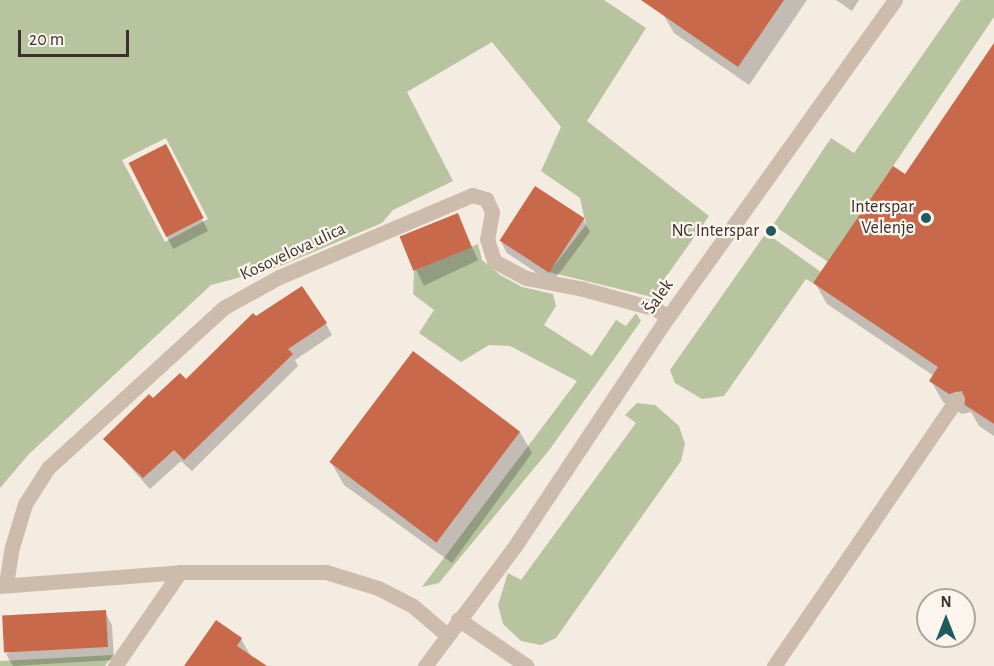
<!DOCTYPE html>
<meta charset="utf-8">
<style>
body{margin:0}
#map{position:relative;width:994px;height:666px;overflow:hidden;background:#f4ebe1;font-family:"Alegreya Sans",sans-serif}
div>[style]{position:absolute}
.green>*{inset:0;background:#b8c4a0}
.shadow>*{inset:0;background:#0003;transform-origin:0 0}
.building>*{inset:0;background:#c8694b;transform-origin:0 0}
.minor>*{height:15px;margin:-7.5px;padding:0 7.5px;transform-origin:7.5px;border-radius:7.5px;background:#cdbbac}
.dots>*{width:16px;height:16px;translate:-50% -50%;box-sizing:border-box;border:3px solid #fbf5ee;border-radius:50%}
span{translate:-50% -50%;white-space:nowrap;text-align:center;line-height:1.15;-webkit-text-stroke:4.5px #fbf5ee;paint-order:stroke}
.poi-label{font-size:18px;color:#3b302b}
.right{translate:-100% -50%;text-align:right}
.street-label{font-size:18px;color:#3b302b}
.north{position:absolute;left:916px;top:588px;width:60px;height:60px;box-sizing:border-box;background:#fbf5ee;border:2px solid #aea6a0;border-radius:50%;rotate:0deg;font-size:16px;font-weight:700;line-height:24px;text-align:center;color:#3b302b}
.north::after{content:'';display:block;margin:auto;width:21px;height:27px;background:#1f5a5e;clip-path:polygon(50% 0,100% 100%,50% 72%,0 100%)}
.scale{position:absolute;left:18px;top:30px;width:111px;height:27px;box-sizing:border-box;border:3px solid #3b302b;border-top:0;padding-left:8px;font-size:18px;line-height:21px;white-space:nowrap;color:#3b302b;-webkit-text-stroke:4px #fbf5ee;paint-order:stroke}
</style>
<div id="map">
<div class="green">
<i style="clip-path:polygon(evenodd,0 0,604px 0,646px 28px,587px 121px,709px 216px,652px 297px,549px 272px,586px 225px,580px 198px,541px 171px,561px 127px,492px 42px,407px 92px,453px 181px,393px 210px,382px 223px,278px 267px,211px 285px,29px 454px,0 488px,0 0,166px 138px,208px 219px,165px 242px,122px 160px,166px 138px)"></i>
<i style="clip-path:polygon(961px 0,994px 0,994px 17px,828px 262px,773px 225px,831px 138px,854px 153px)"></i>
<i style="clip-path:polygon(766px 233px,821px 272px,813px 283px,806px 279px,724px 396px,702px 399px,675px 383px,670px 370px)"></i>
<i style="clip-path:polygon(478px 244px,482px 260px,500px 275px,522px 287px,553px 294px,556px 306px,544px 325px,592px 356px,616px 320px,626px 326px,636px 313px,641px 321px,550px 449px,439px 583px,422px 587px,577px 381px,510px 346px,489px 345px,461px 362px,419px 333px,434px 310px,413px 294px,414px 271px)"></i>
<i style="clip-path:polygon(637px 403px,655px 405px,679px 426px,685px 444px,681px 461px,556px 638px,541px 645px,521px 641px,503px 624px,498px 605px,508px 573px,521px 580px,636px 423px,625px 415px)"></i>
<i style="clip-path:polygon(113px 655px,105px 666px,0 666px,0 661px)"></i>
</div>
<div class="shadow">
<i style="clip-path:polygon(672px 0,807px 0,749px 85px,674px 33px,663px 14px)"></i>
<i style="clip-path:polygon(836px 0,859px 0,852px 11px)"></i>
<i style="clip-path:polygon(994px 46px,994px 436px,979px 426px,971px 412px,962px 414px,943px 402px,931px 381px,934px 376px,827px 304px,815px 283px,906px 176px)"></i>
<i style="clip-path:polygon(172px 159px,208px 231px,173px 249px,130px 164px)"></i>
<i style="left:457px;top:215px;width:50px;height:60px;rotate:65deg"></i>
<i style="clip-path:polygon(583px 219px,590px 232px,552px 283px,507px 253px,500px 240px)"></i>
<i style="clip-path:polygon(256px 318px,326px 324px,332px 335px,295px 360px,298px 366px,192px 471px,181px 461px,150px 489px,105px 439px,153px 400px,186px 382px)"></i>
<i style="clip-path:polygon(520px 432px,532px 453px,452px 563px,344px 485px,332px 464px)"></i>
<i style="clip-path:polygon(105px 612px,112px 625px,114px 660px,13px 666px,6px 654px)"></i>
<i style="clip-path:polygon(241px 639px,252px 658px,264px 666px,186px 666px)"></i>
</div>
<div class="building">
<i style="clip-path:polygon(641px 0,784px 0,738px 67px)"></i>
<i style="clip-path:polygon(994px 43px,994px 424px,965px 405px,962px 391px,949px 394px,929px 381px,938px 367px,813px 283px,893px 166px,905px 174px)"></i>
<i style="left:166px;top:144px;width:83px;height:42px;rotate:63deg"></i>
<i style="left:535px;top:186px;width:59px;height:65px;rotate:33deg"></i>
<i style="left:458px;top:213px;width:37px;height:63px;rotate:68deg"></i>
<i style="clip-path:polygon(302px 286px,327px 323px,288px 349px,293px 354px,184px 460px,174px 450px,143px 478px,103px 439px,149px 394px,153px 398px,180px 373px,186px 379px,253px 313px,256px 316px)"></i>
<i style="left:413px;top:351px;width:134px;height:139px;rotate:37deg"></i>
<i style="left:106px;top:610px;width:37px;height:104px;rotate:87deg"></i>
<i style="clip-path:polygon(216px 620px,242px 638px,237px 646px,267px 666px,184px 666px)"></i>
</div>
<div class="minor">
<i style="left:6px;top:584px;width:37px;rotate:-81deg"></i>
<i style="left:12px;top:547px;width:45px;rotate:-73.2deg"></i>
<i style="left:25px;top:504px;width:43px;rotate:-57.4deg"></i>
<i style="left:48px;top:468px;width:237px;rotate:-42.4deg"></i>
<i style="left:223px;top:308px;width:64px;rotate:-29deg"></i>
<i style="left:279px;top:277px;width:210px;rotate:-23deg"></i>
<i style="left:472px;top:195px;width:15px;rotate:16deg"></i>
<i style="left:486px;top:199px;width:14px;rotate:65deg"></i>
<i style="left:492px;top:212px;width:27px;rotate:100deg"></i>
<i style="left:487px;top:239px;width:23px;rotate:72deg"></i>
<i style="left:494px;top:261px;width:36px;rotate:28deg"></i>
<i style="left:526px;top:278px;width:58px;rotate:10.9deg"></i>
<i style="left:583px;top:289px;width:76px;rotate:15.3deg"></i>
<i style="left:656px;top:309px;width:14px;rotate:34deg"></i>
<i style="left:0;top:586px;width:181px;rotate:-4.4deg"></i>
<i style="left:180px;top:572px;width:146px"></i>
<i style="left:326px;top:572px;width:54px;rotate:17.1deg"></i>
<i style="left:378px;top:588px;width:39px;rotate:27deg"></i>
<i style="left:413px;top:606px;width:45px;rotate:40.5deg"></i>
<i style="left:458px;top:619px;width:83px;rotate:34.3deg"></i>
<i style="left:115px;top:666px;width:114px;rotate:-55.3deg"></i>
<i style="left:425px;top:666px;width:150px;rotate:-53.1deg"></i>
<i style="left:515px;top:546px;width:275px;rotate:-56.3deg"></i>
<i style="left:668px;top:317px;width:390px;rotate:-54.4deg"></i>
<i style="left:774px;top:666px;width:324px;rotate:-55.6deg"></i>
</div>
<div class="dots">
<i style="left:926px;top:218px;background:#1f5a5e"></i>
<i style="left:771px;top:231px;background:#1f5a5e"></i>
</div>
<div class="poi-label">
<span class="right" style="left:914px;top:218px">Interspar<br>Velenje</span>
<span class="right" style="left:759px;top:231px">NC Interspar</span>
</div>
<div class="street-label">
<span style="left:293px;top:252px;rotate:-25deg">Kosovelova ulica</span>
<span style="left:659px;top:297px;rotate:-55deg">Šalek</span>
</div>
<div class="north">N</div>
<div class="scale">20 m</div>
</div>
